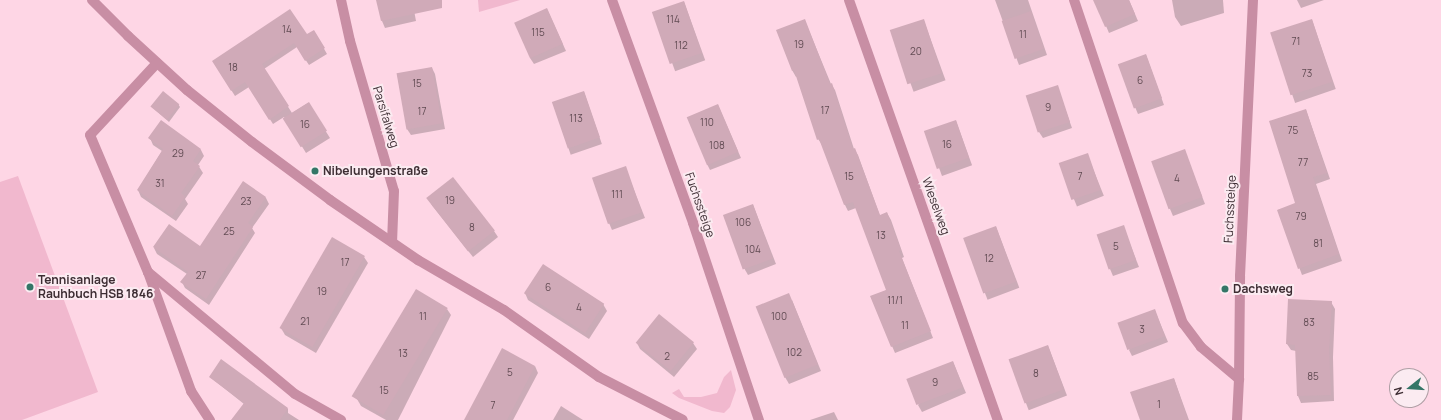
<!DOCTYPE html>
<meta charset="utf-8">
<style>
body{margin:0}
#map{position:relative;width:1441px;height:420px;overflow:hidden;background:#fed6e5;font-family:Manrope,sans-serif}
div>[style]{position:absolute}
.green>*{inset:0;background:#f1b8ce}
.shadow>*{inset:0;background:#0003;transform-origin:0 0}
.building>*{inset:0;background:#d0aab8;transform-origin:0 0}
.street>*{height:10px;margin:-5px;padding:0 5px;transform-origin:5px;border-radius:5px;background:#c88ea4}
.dots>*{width:11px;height:11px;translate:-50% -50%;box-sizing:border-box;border:2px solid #fbebf1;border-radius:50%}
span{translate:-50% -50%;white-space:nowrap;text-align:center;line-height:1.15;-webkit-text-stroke:4px #fbebf1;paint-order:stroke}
.number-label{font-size:10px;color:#624c54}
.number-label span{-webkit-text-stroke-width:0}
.street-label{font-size:12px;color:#3d2d33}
.poi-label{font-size:12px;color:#3d2d33;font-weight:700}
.left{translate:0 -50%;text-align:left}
.north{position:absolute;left:1389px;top:368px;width:40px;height:40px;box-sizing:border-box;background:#fbebf1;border:1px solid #af9fa5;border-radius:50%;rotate:253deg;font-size:11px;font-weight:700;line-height:16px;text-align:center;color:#3d2d33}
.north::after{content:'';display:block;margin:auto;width:14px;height:18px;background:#347667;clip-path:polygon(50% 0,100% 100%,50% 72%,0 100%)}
</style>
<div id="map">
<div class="green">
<i style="clip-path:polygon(478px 0,520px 0,479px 12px)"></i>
<i style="clip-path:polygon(18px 176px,98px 392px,22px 420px,0 420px,0 182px)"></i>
<i style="clip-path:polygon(731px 370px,736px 390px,730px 407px,724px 413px,712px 411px,679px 398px,672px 393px,679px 389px,684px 397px,701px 397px,717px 393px,724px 377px)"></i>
</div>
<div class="shadow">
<i style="clip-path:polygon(377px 0,412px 0,416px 21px,385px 28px,382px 21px)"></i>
<i style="clip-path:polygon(995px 0,1028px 0,1047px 55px,1019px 65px)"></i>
<i style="clip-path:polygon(1095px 0,1129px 0,1138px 21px,1109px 33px)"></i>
<i style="clip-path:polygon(1172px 0,1223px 0,1224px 13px,1181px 26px,1175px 17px)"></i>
<i style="clip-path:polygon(1297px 0,1324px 0,1301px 8px)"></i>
<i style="left:684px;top:2px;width:62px;height:32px;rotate:70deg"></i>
<i style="clip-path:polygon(547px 9px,566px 51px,534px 64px,530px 58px)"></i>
<i style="left:1312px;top:20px;width:73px;height:43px;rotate:71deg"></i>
<i style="clip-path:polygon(805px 21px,831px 84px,835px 90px,854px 149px,858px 155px,880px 216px,887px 213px,891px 220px,904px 257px,902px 258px,933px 338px,895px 353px,871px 297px,887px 290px,856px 208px,848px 211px,845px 205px,823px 146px,818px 139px,798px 76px,796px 77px,792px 70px)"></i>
<i style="left:924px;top:21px;width:63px;height:34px;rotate:70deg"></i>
<i style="clip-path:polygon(314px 31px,327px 54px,309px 65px,297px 47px,264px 69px,292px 113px,308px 103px,330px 138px,306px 153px,284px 117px,273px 124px,249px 87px,235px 96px,216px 66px,307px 35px)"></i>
<i style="clip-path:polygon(1146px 55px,1164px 105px,1138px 114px,1135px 107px)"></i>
<i style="clip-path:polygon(432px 68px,435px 74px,445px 129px,411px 135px,407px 129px)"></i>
<i style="clip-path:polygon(1057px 86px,1072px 128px,1043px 138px,1039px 132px)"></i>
<i style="left:584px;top:92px;width:55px;height:33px;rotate:71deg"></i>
<i style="clip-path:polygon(178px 104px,180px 107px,169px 122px,152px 107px)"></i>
<i style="clip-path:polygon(718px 105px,741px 158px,710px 170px,707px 164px)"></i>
<i style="clip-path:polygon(1306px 110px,1330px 179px,1316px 184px,1342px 261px,1302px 275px,1278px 210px,1297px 204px)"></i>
<i style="left:956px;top:121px;width:47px;height:32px;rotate:70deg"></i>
<i style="clip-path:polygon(161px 122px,201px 150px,204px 156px,198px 165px,203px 173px,185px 199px,188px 204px,176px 221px,141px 197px,138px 190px,162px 151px,153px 145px,150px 138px)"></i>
<i style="clip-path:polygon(1184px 150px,1205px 204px,1173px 216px,1170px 209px)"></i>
<i style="left:1087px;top:154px;width:45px;height:29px;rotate:68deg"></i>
<i style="clip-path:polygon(625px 167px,645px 218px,612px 230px,609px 223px)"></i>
<i style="clip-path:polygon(243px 182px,266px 198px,269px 204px,252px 228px,255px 233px,209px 305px,185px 288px,182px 282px,187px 274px,157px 254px,154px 248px,201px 247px)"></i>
<i style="clip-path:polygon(431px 204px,494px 231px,498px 237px,473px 257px)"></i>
<i style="clip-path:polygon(753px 205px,776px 264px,748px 275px,744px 268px)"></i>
<i style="clip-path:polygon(1123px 226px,1139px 267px,1113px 276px,1110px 269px)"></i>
<i style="left:996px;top:227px;width:65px;height:34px;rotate:69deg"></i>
<i style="clip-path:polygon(364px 257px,368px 263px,316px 353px,285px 335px,281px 328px)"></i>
<i style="clip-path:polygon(525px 293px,603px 304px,607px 311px,589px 339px,528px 300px)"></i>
<i style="clip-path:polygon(792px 300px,821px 371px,789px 384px,785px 377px)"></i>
<i style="clip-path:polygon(1331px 302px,1335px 309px,1333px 357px,1334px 401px,1301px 403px,1298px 396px,1296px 351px,1291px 350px,1287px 344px)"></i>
<i style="clip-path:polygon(447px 309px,451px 315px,398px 420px,386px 420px,361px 406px,357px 399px)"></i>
<i style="clip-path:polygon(1155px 311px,1168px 342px,1132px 356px,1129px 350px)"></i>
<i style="clip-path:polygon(637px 343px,693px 343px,697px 349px,674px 377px,640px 349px)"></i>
<i style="left:1048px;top:346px;width:53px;height:41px;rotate:69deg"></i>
<i style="clip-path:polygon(222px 361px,288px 409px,288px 413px,299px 420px,235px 420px,244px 404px,210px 377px)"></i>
<i style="clip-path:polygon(953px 362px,966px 393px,922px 412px,918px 405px)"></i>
<i style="clip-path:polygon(535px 366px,538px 373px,513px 420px,465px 420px)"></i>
<i style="clip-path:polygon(1174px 379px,1189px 420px,1141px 420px)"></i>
<i style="clip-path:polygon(561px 406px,583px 420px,553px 420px)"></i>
<i style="clip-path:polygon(834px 412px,838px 420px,810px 420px)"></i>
</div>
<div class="building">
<i style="clip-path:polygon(376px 0,442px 0,442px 8px,381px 21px)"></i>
<i style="clip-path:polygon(1093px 0,1129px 0,1135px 14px,1105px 27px)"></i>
<i style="left:684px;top:1px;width:55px;height:34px;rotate:71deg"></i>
<i style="left:547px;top:8px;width:39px;height:36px;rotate:66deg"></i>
<i style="clip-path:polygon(290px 9px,307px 34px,314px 30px,325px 48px,305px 61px,294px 43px,262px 64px,289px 106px,269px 120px,245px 82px,231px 91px,212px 61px)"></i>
<i style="left:1031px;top:11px;width:40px;height:31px;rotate:71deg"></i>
<i style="clip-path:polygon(805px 19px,830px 84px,832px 83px,853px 149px,855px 148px,880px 215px,887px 212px,901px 250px,899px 251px,931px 331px,891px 347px,870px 296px,886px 290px,853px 202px,844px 205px,819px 139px,817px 140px,794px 70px,792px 71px,776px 30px)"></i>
<i style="left:924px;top:19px;width:57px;height:36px;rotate:72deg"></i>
<i style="left:1312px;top:19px;width:66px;height:44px;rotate:72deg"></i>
<i style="left:1146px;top:54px;width:47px;height:30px;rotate:70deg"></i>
<i style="left:432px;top:67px;width:57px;height:36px;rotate:80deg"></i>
<i style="left:1058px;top:85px;width:39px;height:34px;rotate:72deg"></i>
<i style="left:163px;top:91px;width:21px;height:20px;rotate:39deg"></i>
<i style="left:584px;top:91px;width:49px;height:34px;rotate:71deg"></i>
<i style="left:309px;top:102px;width:34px;height:31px;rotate:58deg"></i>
<i style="left:718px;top:104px;width:52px;height:34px;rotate:67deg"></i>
<i style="clip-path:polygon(1306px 109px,1327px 173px,1313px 177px,1339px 254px,1298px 269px,1277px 210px,1295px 203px,1269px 121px)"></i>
<i style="clip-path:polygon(161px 120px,201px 149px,193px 161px,200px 166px,181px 193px,185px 197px,172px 216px,137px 190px,163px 149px,148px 138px)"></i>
<i style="left:956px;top:120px;width:40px;height:34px;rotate:71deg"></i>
<i style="left:1185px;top:149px;width:51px;height:36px;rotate:70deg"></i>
<i style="left:1088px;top:153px;width:39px;height:31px;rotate:71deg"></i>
<i style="left:626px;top:166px;width:49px;height:36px;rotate:71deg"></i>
<i style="left:453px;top:177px;width:68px;height:34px;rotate:52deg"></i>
<i style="clip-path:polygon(243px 181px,266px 197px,248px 223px,253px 227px,206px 299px,180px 282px,188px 272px,153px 247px,169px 224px,200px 246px)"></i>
<i style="left:753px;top:204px;width:58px;height:32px;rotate:70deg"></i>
<i style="left:1124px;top:225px;width:37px;height:29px;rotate:71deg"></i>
<i style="left:996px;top:226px;width:59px;height:35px;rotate:70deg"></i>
<i style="left:332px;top:237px;width:38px;height:105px;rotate:30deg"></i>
<i style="left:543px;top:264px;width:73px;height:35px;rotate:33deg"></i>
<i style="left:416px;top:289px;width:37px;height:125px;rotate:31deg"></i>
<i style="left:789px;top:293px;width:77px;height:36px;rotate:68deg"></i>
<i style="clip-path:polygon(1288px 299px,1332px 301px,1329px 350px,1331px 395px,1297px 396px,1295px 345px,1286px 344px)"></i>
<i style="left:1155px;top:309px;width:29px;height:40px;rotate:70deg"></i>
<i style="left:659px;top:314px;width:45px;height:37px;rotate:39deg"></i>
<i style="left:1048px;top:345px;width:47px;height:42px;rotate:70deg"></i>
<i style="clip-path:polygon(502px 348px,535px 366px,507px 420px,464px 420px)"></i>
<i style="clip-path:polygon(221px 359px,288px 408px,280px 420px,231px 420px,244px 403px,209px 377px)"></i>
<i style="left:953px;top:361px;width:28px;height:50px;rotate:69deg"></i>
<i style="clip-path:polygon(1174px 378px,1188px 420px,1140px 420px,1130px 392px)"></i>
</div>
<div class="street">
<i style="left:92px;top:0;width:51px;rotate:45deg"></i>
<i style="left:128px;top:36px;width:80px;rotate:42.5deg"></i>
<i style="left:187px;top:90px;width:83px;rotate:38.7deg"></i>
<i style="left:252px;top:142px;width:97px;rotate:36.6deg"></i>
<i style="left:330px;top:200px;width:107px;rotate:34.3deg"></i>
<i style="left:418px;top:260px;width:99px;rotate:30.2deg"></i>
<i style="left:504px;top:310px;width:116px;rotate:35.2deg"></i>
<i style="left:599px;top:377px;width:94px;rotate:27.1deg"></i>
<i style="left:341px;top:0;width:42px;rotate:77.6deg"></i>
<i style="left:350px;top:41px;width:156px;rotate:73.7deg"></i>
<i style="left:394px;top:191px;width:51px;rotate:92.2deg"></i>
<i style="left:612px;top:0;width:237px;rotate:70deg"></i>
<i style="left:693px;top:223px;width:208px;rotate:71.5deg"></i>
<i style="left:849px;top:0;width:446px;rotate:70.5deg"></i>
<i style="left:1074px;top:0;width:341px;rotate:71.4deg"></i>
<i style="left:1183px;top:323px;width:30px;rotate:53deg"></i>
<i style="left:1201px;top:347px;width:50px;rotate:40.1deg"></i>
<i style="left:157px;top:63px;width:98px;rotate:132.9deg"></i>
<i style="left:90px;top:135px;width:149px;rotate:67.1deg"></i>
<i style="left:148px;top:272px;width:127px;rotate:70.1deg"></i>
<i style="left:191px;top:391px;width:35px;rotate:57deg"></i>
<i style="left:148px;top:272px;width:191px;rotate:39.7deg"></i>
<i style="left:295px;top:394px;width:53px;rotate:29.5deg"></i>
<i style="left:1237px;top:420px;width:41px;rotate:-87.2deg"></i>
<i style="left:1239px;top:379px;width:103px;rotate:-89.4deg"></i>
<i style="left:1240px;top:276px;width:276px;rotate:-87.3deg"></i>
</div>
<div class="dots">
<i style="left:315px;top:171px;background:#347667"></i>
<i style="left:30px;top:287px;background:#347667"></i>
<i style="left:1225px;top:289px;background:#347667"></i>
</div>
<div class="number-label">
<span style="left:673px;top:20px">114</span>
<span style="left:287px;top:30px">14</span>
<span style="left:538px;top:33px">115</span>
<span style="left:1023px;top:35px">11</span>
<span style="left:1296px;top:42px">71</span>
<span style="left:799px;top:45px">19</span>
<span style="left:681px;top:46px">112</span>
<span style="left:916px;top:52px">20</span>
<span style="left:233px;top:68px">18</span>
<span style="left:1307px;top:74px">73</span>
<span style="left:1140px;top:81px">6</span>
<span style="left:417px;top:84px">15</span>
<span style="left:1048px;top:108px">9</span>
<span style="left:825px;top:111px">17</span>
<span style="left:422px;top:112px">17</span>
<span style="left:576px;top:119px">113</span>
<span style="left:707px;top:123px">110</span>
<span style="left:305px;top:125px">16</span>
<span style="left:1293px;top:131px">75</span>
<span style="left:947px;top:145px">16</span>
<span style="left:717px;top:146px">108</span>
<span style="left:178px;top:154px">29</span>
<span style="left:1303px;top:163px">77</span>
<span style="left:849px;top:177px">15</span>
<span style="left:1080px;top:177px">7</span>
<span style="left:1177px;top:179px">4</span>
<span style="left:160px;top:184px">31</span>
<span style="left:617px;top:195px">111</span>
<span style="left:450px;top:201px">19</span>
<span style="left:246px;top:202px">23</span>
<span style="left:1301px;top:217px">79</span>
<span style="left:743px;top:223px">106</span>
<span style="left:472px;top:228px">8</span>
<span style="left:229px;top:232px">25</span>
<span style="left:881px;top:236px">13</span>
<span style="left:1318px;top:244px">81</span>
<span style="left:1116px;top:247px">5</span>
<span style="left:753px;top:250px">104</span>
<span style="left:989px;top:259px">12</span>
<span style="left:345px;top:263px">17</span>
<span style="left:201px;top:276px">27</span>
<span style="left:548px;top:288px">6</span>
<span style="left:322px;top:292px">19</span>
<span style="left:895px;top:301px">11/1</span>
<span style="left:579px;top:308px">4</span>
<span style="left:423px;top:317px">11</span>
<span style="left:779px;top:317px">100</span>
<span style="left:305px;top:322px">21</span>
<span style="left:1309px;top:323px">83</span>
<span style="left:905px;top:326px">11</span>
<span style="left:1142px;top:330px">3</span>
<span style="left:794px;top:353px">102</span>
<span style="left:403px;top:354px">13</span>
<span style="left:667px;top:357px">2</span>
<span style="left:510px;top:373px">5</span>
<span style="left:1036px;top:374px">8</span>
<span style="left:1313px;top:377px">85</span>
<span style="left:935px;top:383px">9</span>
<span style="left:384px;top:391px">15</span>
<span style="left:1159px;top:405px">1</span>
<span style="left:493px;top:406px">7</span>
</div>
<div class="street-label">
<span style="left:386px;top:117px;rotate:73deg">Parsifalweg</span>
<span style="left:700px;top:205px;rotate:71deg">Fuchssteige</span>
<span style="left:936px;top:206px;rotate:70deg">Wieselweg</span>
<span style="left:1230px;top:209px;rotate:-87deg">Fuchssteige</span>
</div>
<div class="poi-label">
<span class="left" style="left:323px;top:171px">Nibelungenstraße</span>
<span class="left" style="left:38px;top:287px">Tennisanlage<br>Rauhbuch HSB 1846</span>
<span class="left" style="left:1233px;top:289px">Dachsweg</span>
</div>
<div class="north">N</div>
</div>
